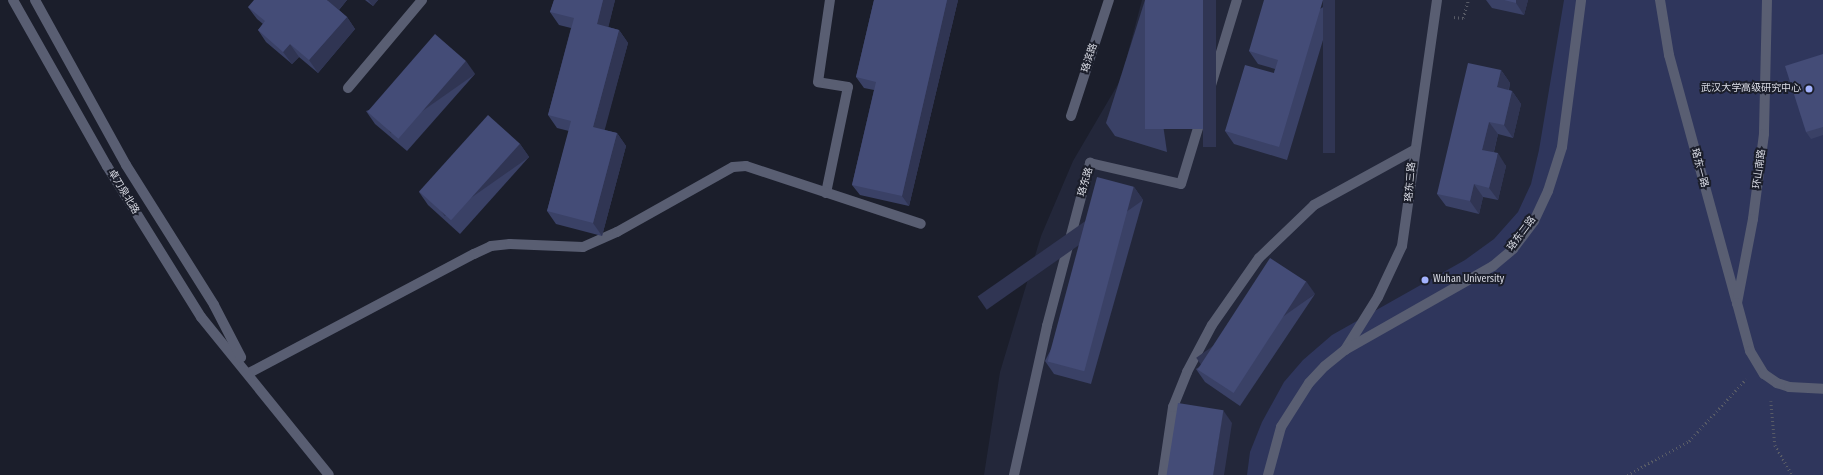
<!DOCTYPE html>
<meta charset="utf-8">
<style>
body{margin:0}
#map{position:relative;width:1823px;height:475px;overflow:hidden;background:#1b1e2b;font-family:"Fira Sans Condensed","Noto Sans SC",sans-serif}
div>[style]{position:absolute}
.built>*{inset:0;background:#23273a}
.green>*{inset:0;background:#2f365c}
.path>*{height:2.5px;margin-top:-1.25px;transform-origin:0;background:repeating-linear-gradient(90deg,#585b66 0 1px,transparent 0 4px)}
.service>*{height:10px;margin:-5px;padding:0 5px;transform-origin:5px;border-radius:5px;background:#595e72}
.minor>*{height:10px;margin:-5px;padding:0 5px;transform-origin:5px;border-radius:5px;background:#595e72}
.tertiary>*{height:10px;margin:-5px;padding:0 5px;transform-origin:5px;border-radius:5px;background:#595e72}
.wall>*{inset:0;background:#3a4166}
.shaded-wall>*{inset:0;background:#303553;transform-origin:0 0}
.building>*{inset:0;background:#444c77;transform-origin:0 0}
.dots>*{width:11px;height:11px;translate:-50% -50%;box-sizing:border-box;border:2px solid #1b1e2b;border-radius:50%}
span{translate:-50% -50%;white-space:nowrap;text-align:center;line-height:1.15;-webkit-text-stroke:4px #1b1e2b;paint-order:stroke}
.street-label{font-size:10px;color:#dadce5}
.poi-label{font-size:10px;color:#dadce5}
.right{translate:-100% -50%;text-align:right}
.left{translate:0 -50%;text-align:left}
</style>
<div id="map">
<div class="built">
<i style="clip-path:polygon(1142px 0,1823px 0,1823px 475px,984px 475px,1000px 372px,1041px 236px,1073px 161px,1121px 79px)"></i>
</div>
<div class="green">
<i style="clip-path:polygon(1564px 0,1823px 0,1823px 475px,1247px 475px,1250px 452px,1262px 422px,1284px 382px,1303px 360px,1332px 335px,1465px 260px,1494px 239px,1518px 212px,1531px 184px,1539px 150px)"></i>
</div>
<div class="path">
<i style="left:1454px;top:17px;width:9px;rotate:6deg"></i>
<i style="left:1463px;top:18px;width:19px;rotate:-74deg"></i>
<i style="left:1771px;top:401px;width:44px;rotate:84.8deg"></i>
<i style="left:1775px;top:445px;width:34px;rotate:60deg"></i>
<i style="left:1627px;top:475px;width:71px;rotate:-28.7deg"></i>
<i style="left:1689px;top:441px;width:84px;rotate:-47.4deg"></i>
</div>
<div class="service">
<i style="left:348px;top:88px;width:115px;rotate:-49.9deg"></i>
<i style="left:826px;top:193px;width:108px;rotate:-78.3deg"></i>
<i style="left:848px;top:87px;width:30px;rotate:-171deg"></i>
<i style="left:818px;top:82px;width:83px;rotate:-81.7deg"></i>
<i style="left:1345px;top:350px;width:62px;rotate:-58.1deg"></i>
<i style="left:1378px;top:297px;width:56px;rotate:-64.8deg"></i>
<i style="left:1402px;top:246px;width:248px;rotate:-81.9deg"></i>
<i style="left:249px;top:373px;width:255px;rotate:-27.9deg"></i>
<i style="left:474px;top:254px;width:19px;rotate:-25deg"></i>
<i style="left:491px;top:246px;width:19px;rotate:-6deg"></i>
<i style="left:510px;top:244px;width:73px;rotate:2.4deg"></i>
<i style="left:583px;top:247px;width:37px;rotate:-24deg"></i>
<i style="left:617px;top:232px;width:133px;rotate:-29.3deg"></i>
<i style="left:733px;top:167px;width:13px;rotate:-4deg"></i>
<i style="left:746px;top:166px;width:184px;rotate:18.3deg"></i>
<i style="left:1014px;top:475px;width:153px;rotate:-77.5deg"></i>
<i style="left:1047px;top:326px;width:169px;rotate:-75.2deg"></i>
<i style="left:1090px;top:163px;width:93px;rotate:13deg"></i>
<i style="left:1181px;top:184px;width:192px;rotate:-73.1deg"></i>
<i style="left:1163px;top:475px;width:69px;rotate:-81.6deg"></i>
<i style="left:1173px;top:407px;width:38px;rotate:-68deg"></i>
<i style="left:1187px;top:372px;width:53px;rotate:-62deg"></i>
<i style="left:1212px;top:325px;width:82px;rotate:-55deg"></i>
<i style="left:1259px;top:258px;width:76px;rotate:-43.9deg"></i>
<i style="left:1314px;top:205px;width:114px;rotate:-28.8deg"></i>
</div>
<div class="minor">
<i style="left:1660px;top:0;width:56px;rotate:80.7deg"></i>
<i style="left:1669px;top:55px;width:254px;rotate:74.7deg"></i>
<i style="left:1767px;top:0;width:134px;rotate:91.3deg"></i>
<i style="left:1764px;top:134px;width:86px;rotate:97.4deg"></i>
<i style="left:1753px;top:219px;width:86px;rotate:100.8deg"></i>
<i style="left:1737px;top:303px;width:50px;rotate:74.8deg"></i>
<i style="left:1750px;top:351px;width:27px;rotate:59deg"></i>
<i style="left:1764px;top:374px;width:16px;rotate:35deg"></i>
<i style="left:1777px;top:383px;width:13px;rotate:18deg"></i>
<i style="left:1789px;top:387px;width:34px;rotate:3deg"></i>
<i style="left:1071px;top:116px;width:122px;rotate:-71.9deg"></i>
<i style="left:1268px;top:475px;width:50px;rotate:-74.8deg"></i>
<i style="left:1281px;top:427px;width:52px;rotate:-57.5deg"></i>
<i style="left:1309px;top:383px;width:23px;rotate:-47deg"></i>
<i style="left:1325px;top:366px;width:26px;rotate:-39deg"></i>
<i style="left:1345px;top:350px;width:170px;rotate:-29.6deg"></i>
<i style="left:1493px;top:266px;width:26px;rotate:-40deg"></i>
<i style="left:1513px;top:249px;width:35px;rotate:-53deg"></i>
<i style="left:1534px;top:221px;width:33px;rotate:-65deg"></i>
<i style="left:1548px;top:191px;width:46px;rotate:-72.3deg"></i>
<i style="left:1562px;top:147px;width:148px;rotate:-82.6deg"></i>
</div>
<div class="tertiary">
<i style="left:13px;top:0;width:191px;rotate:60.5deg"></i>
<i style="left:107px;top:166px;width:178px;rotate:58.1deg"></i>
<i style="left:201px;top:317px;width:203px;rotate:51deg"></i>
<i style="left:35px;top:0;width:188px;rotate:61.1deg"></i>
<i style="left:126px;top:165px;width:165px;rotate:57.8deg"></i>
<i style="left:214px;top:305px;width:59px;rotate:62.6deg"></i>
</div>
<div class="wall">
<i style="clip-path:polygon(347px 0,339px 10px,347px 17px,355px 29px,318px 73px,299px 57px,292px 64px,266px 42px,258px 30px,263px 24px,257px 19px,248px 7px)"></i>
<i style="clip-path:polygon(365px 0,378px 0,373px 6px)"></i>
<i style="clip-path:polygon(554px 0,615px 0,608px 27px,619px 30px,628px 43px,604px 130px,617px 133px,626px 146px,602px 236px,556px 224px,547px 211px,569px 131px,557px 128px,548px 115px,571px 28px,559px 25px,550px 12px)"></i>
<i style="clip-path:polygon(874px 0,958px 0,909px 206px,860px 195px,852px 185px,874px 90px,864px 88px,856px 77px)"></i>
<i style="clip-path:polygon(1145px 0,1167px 152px,1115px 136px,1106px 123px)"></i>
<i style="clip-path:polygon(1335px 0,1287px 160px,1234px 144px,1225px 131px,1274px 73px,1275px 69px,1258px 64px,1249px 51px)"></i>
<i style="clip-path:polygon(1486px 0,1528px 0,1524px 15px,1492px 8px)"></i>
<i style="clip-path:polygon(1823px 54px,1823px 135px,1811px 139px,1806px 132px)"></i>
<i style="clip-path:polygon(1501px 70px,1510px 83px,1509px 90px,1512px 91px,1521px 104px,1513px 138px,1498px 134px,1494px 152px,1506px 166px,1498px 200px,1483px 197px,1479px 214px,1446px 206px,1437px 194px)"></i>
<i style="clip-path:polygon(475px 74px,407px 151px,375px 124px,366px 111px)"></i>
<i style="clip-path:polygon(520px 144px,529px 157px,460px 234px,428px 205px,419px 192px)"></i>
<i style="clip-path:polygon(1134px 187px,1143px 200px,1091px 384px,1054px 374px,1045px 361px)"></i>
<i style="clip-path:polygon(1315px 294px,1240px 406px,1205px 382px,1196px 369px)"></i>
</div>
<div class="shaded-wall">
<i style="clip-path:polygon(327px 0,347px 0,336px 13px)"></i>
<i style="clip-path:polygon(368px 0,378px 0,373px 6px)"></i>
<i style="clip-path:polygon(603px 0,615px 0,606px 37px,597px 24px)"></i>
<i style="clip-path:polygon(947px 0,958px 0,909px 206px,902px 196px)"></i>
<i style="left:1203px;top:0;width:13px;height:147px"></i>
<i style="left:1323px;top:0;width:12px;height:153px"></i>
<i style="clip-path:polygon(1516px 0,1528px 0,1524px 15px,1516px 3px)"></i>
<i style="clip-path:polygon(347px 17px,355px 29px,318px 73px,309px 60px)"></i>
<i style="clip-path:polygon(619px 30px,628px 43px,602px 140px,593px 127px)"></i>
<i style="clip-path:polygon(290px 44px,299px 57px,292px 64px,283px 52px)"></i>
<i style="left:466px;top:61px;width:16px;height:103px;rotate:55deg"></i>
<i style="clip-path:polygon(1501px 70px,1510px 83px,1506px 100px,1497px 87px)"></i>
<i style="clip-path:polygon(1512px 91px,1521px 104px,1513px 138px,1504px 125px)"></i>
<i style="clip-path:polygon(1489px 122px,1498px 134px,1491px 163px,1482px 150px)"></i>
<i style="clip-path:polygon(617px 133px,626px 146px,602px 236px,593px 223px)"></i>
<i style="left:520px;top:144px;width:16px;height:103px;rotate:55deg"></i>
<i style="clip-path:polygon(1498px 153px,1506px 166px,1498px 200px,1489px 188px)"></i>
<i style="clip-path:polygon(1474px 184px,1483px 197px,1479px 214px,1470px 201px)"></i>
<i style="left:1134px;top:187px;width:16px;height:191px;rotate:55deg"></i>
<i style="left:1306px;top:281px;width:16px;height:134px;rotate:55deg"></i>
<i style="clip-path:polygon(1223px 410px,1232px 423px,1224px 475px,1213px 475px)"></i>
</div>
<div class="building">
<i style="clip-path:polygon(254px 0,327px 0,347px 17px,309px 60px,290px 44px,283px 52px,258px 30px,265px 21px,248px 7px)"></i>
<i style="clip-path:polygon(554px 0,603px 0,597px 24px,619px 30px,593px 127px,617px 133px,593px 223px,547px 211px,571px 121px,548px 115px,574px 18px,550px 12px)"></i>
<i style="clip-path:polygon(874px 0,947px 0,902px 196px,852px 185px,876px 82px,856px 77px)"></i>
<i style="left:1145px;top:0;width:58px;height:129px"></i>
<i style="clip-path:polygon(1264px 0,1323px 0,1279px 147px,1225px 131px,1245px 65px,1274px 73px,1278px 60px,1249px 51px)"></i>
<i style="clip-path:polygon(1504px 0,1516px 0,1516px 3px)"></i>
<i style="left:435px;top:34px;width:41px;height:103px;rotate:41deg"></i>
<i style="clip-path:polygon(1823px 54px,1823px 127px,1806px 132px,1785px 66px)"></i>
<i style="clip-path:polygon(1468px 63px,1501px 70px,1497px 87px,1512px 91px,1504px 125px,1489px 122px,1482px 150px,1498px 153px,1489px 188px,1474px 184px,1470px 201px,1437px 194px)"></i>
<i style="left:488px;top:115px;width:43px;height:103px;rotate:42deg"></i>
<i style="left:1097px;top:177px;width:38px;height:191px;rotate:15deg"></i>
<i style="left:1270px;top:258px;width:43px;height:133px;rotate:33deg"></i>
<i style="left:1178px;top:403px;width:46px;height:73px;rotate:9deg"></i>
</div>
<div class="dots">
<i style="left:1809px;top:89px;background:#a3b2fd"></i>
<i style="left:1425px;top:280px;background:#a3b2fd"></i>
</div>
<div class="street-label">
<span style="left:1090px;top:58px;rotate:-72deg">珞滨路</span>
<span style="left:1699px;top:168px;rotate:75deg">珞东一路</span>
<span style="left:1760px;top:169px;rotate:-82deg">环山南路</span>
<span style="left:1086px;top:182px;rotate:-73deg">珞东路</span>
<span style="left:1411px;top:182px;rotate:-85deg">珞东三路</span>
<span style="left:123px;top:192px;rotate:59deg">卓刀泉北路</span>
<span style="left:1522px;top:234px;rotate:-53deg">珞东二路</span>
</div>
<div class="poi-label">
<span class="right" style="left:1801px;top:89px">武汉大学高级研究中心</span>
<span class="left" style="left:1433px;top:280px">Wuhan University</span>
</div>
</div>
